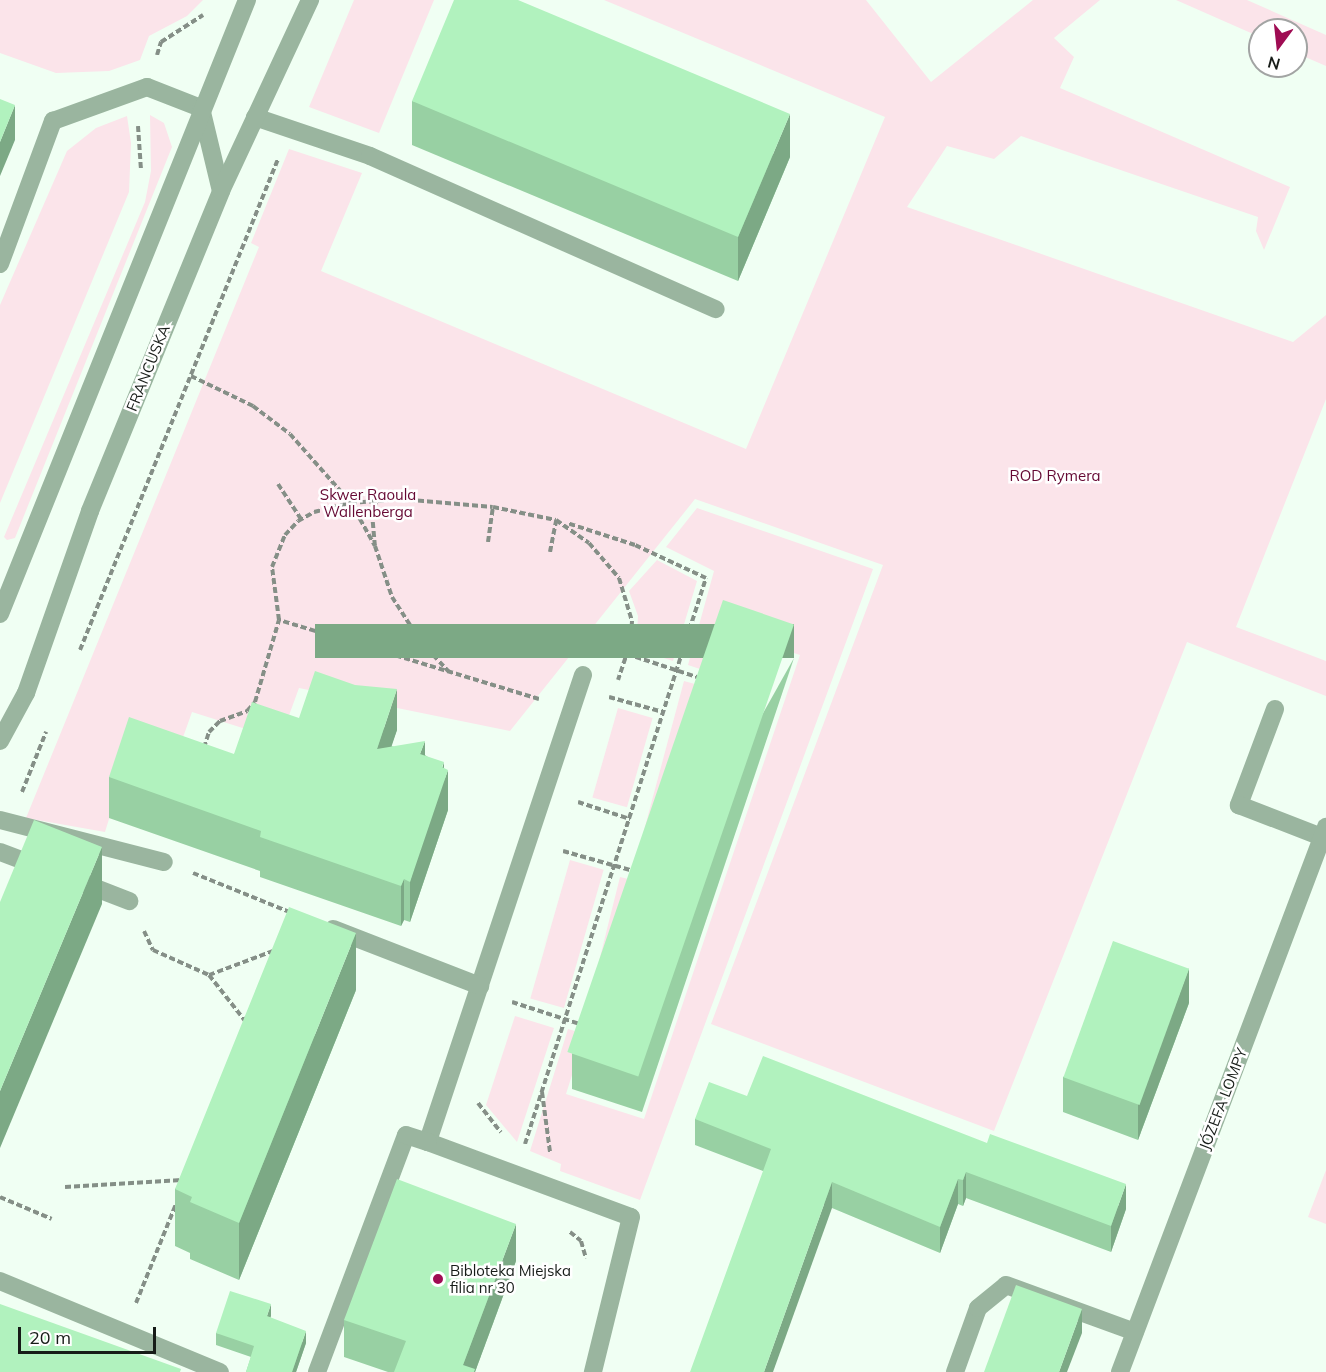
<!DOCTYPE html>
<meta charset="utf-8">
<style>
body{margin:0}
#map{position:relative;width:1326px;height:1372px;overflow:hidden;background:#f0fff3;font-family:Mulish,sans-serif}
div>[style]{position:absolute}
.green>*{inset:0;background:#fbe4ea;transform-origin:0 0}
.path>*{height:4px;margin-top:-2px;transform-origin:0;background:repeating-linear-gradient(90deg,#858f87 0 6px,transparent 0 9px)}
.minor>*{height:18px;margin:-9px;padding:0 9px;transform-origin:9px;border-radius:9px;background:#9ab59f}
.wall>*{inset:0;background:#98d0a3}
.shaded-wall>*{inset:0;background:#7ca985;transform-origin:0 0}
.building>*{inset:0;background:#b1f2be;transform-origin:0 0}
.dots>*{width:16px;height:16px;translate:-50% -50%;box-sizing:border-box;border:3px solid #fff;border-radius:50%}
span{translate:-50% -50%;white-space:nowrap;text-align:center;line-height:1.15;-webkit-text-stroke:5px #fff;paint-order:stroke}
.street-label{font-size:15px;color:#171c18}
.park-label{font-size:15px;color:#650833}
.poi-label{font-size:15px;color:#171c18}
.left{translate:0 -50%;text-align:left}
.north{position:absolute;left:1248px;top:18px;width:60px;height:60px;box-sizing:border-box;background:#fff;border:2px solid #a2a4a3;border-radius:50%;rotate:195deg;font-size:16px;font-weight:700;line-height:24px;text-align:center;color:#171c18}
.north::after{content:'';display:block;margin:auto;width:21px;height:27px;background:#9f0c53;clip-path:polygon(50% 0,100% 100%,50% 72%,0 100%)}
.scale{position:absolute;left:18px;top:1327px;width:138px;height:27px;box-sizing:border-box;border:3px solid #171c18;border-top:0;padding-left:8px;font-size:18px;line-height:21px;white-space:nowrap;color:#171c18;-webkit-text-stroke:4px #fff;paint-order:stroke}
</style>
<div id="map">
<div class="green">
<i style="clip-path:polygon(0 0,203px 0,187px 16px,149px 36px,140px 60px,109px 71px,56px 73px,0 53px)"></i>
<i style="clip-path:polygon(354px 0,434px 0,379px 133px,309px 107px)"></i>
<i style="clip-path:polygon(604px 0,866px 0,931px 82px,1033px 0,1100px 0,1054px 38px,1074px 57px,1060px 88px,1290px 187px,1264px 250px,1256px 231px,1258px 217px,1021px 136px,994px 159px,947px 146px,907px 207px,1293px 342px,1326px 315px,1326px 399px,1236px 627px,1326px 661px,1326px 696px,1187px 642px,994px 1131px,711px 1024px,883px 565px,695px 499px,510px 731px,299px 688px,280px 740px,192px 712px,171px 771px,128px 757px,105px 832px,26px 818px,259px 247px,251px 243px,289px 149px,362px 173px,321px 271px,746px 449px,885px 117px)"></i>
<i style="clip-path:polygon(1176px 0,1247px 0,1326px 35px,1326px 66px,1296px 53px,1296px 30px,1260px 30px,1260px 37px)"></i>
<i style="clip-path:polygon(150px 115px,164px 123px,172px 147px,15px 538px,7px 540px,4px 537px,145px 202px,151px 171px)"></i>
<i style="clip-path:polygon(127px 116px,131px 143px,129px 192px,0 503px,0 305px,67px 151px,96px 128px)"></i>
<i style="clip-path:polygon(697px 508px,873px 569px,640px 1200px,560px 1171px,561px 1164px,530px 1151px,568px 1029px,585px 1034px,566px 1094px,644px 1119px,800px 655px,721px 629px,706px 671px,688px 665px,714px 571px,666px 547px)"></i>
<i style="clip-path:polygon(657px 560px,697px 581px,673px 661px,636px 649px,638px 616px,629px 591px)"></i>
<i style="left:684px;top:681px;width:16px;height:191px;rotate:15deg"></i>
<i style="left:618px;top:708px;width:36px;height:93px;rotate:16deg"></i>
<i style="left:570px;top:860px;width:35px;height:144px;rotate:16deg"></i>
<i style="left:620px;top:877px;width:16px;height:143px;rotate:14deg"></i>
<i style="clip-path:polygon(515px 1016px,554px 1028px,517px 1142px,486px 1105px)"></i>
<i style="clip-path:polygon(1326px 1170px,1326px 1224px,1308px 1217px)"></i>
</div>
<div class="path">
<i style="left:157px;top:55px;width:14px;rotate:-73deg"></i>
<i style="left:161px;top:42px;width:50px;rotate:-32.7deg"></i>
<i style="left:138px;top:126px;width:44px;rotate:86.1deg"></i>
<i style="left:191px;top:376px;width:69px;rotate:25.8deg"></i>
<i style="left:253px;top:406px;width:46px;rotate:37.1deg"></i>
<i style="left:290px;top:434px;width:92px;rotate:48.5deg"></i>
<i style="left:351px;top:503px;width:49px;rotate:60.8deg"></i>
<i style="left:278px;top:484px;width:42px;rotate:56.7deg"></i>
<i style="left:376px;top:502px;width:12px;rotate:110deg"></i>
<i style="left:372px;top:513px;width:33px;rotate:85deg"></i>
<i style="left:375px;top:546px;width:54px;rotate:71.6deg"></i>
<i style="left:392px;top:597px;width:54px;rotate:57.2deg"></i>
<i style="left:421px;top:642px;width:41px;rotate:47deg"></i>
<i style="left:488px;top:542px;width:35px;rotate:-82deg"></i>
<i style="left:550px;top:552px;width:33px;rotate:-79deg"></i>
<i style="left:80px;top:650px;width:529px;rotate:-68.04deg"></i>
<i style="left:627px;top:654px;width:77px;rotate:18.2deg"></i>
<i style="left:609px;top:697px;width:56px;rotate:15.5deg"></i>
<i style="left:539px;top:699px;width:272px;rotate:-163.1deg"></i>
<i style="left:279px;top:620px;width:53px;rotate:-97.5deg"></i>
<i style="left:272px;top:567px;width:35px;rotate:-68deg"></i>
<i style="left:285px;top:535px;width:19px;rotate:-47deg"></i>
<i style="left:298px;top:521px;width:18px;rotate:-29deg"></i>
<i style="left:314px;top:512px;width:38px;rotate:-14deg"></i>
<i style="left:351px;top:503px;width:49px;rotate:-4.7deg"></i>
<i style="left:400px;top:499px;width:93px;rotate:4.9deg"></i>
<i style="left:493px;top:507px;width:64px;rotate:11.7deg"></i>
<i style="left:556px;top:520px;width:40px;rotate:34.9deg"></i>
<i style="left:589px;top:543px;width:46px;rotate:49.4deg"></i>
<i style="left:619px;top:578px;width:45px;rotate:73.2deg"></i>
<i style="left:632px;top:621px;width:20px;rotate:93deg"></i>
<i style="left:631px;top:641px;width:41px;rotate:108.4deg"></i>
<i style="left:204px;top:748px;width:17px;rotate:-73deg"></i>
<i style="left:209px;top:732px;width:16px;rotate:-45deg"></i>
<i style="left:220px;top:721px;width:29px;rotate:-20deg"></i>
<i style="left:247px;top:711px;width:12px;rotate:-48deg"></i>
<i style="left:255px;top:702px;width:85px;rotate:-73.7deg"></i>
<i style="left:22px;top:792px;width:65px;rotate:-68.2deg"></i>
<i style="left:578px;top:802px;width:55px;rotate:18.1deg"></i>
<i style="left:563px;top:851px;width:77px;rotate:15.8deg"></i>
<i style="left:193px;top:873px;width:107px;rotate:22deg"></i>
<i style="left:144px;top:931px;width:21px;rotate:65deg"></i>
<i style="left:153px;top:950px;width:61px;rotate:24.1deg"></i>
<i style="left:209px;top:975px;width:60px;rotate:51.8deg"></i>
<i style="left:209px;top:975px;width:68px;rotate:-20.6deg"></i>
<i style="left:512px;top:1002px;width:78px;rotate:18deg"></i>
<i style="left:542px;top:1092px;width:61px;rotate:82.4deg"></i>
<i style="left:478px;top:1103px;width:37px;rotate:52deg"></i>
<i style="left:525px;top:1144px;width:594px;rotate:-72.27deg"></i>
<i style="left:706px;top:578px;width:78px;rotate:-155.1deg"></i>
<i style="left:635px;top:545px;width:71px;rotate:-162.1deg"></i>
<i style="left:65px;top:1187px;width:117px;rotate:-3.4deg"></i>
<i style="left:0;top:1197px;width:56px;rotate:22.9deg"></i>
<i style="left:570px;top:1232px;width:14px;rotate:39deg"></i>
<i style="left:581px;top:1241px;width:18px;rotate:74deg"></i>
<i style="left:136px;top:1303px;width:107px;rotate:-68deg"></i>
</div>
<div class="minor">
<i style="left:255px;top:117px;width:121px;rotate:18.7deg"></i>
<i style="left:370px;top:156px;width:378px;rotate:23.9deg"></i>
<i style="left:0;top:264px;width:153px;rotate:-69.7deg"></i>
<i style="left:53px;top:121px;width:100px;rotate:-19.9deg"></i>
<i style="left:147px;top:87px;width:58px;rotate:21.3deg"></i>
<i style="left:201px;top:108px;width:85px;rotate:76.5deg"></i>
<i style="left:0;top:614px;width:662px;rotate:-68.09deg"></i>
<i style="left:583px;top:675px;width:492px;rotate:108.4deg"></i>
<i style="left:428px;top:1142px;width:216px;rotate:20.3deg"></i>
<i style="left:631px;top:1217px;width:160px;rotate:103.8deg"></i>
<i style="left:1275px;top:709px;width:103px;rotate:110.6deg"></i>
<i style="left:1239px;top:805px;width:89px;rotate:21.1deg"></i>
<i style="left:0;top:741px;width:55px;rotate:-61.6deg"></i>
<i style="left:26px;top:693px;width:193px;rotate:-70.6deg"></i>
<i style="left:90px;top:511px;width:346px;rotate:-67.7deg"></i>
<i style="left:221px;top:191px;width:211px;rotate:-65deg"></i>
<i style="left:0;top:820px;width:169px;rotate:14.4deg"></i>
<i style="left:0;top:852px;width:43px;rotate:20.6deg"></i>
<i style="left:80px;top:882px;width:53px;rotate:21.2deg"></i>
<i style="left:333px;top:929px;width:158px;rotate:21.2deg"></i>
<i style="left:0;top:1281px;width:238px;rotate:22.5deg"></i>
<i style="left:317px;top:1372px;width:253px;rotate:-69.4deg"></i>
<i style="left:406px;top:1135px;width:23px;rotate:18deg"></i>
<i style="left:955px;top:1372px;width:68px;rotate:-70.2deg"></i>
<i style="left:978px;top:1308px;width:36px;rotate:-39deg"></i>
<i style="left:1006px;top:1285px;width:137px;rotate:20deg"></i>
<i style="left:1120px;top:1372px;width:583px;rotate:-69.29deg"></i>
</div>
<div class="wall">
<i style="clip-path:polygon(412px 101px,790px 157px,738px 281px,412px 145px)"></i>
<i style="clip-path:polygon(794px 658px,642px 1112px,572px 1089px,572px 1054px)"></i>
<i style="clip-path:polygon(299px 718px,397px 730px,391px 746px,425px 755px,444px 768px,448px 810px,410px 922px,404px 920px,401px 926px,260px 877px,260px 871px,109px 818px,109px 777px,234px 754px)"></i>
<i style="clip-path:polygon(356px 990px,239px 1280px,190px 1259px,190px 1253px,175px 1246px,175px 1189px)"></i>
<i style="clip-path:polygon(1189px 1003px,1138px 1140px,1063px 1112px,1063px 1077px)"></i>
<i style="clip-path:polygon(747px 1096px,1126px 1209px,1111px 1252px,966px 1198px,963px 1206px,958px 1204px,940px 1253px,832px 1208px,763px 1171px,695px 1145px,695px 1119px)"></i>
<i style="clip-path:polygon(516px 1261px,475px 1372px,388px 1372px,344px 1357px,344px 1320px)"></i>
<i style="clip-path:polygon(216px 1333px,306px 1343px,296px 1372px,246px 1372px,251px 1357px,216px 1345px)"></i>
</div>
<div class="shaded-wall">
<i style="clip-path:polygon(15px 105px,15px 140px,0 176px,0 142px)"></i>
<i style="clip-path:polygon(790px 114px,790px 157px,738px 281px,738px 237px)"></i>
<i style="left:794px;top:624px;width:34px;height:479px;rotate:90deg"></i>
<i style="clip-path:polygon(397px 689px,397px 730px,377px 790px,377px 749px)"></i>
<i style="clip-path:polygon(425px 741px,425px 781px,420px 754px)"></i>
<i style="clip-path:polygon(444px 762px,444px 781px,448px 770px,448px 810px,410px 922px,410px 882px)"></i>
<i style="clip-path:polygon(102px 847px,102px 904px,0 1148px,0 1091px)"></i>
<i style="clip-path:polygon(404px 879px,404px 920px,401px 926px,401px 886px)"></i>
<i style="clip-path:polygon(356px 933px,356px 990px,239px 1280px,239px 1223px)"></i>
<i style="clip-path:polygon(1189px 968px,1189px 1003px,1138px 1140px,1138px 1105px)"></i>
<i style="clip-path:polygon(966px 1172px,966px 1198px,963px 1206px,963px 1180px)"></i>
<i style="clip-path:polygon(958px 1179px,958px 1204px,940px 1253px,940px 1227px)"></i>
<i style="clip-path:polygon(832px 1182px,832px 1208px,773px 1372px,764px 1372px)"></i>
<i style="clip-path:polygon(1126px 1184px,1126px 1209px,1111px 1252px,1111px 1226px)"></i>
<i style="clip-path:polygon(516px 1224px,516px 1261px,475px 1372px,463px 1372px,463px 1365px)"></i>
<i style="clip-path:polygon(271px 1304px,271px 1316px,267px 1328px,267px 1316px)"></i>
<i style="clip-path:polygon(1082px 1309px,1082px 1333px,1067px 1372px,1059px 1372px)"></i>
<i style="clip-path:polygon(306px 1331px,306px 1343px,296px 1372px,292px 1372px)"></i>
</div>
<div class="building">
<i style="clip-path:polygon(454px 0,518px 0,790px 114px,738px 237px,412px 101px)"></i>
<i style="clip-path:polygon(0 99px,15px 105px,0 142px)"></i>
<i style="left:723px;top:600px;width:75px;height:478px;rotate:19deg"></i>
<i style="clip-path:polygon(315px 671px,355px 685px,397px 689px,377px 749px,425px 741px,420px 754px,444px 762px,442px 767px,448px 770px,410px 882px,404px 879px,401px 886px,260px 837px,261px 831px,109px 777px,129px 717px,234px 754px,252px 702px,299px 718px)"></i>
<i style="clip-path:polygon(34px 820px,102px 847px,0 1091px,0 902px)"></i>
<i style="clip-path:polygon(289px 907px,356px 933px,239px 1223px,190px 1202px,192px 1197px,175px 1189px)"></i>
<i style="left:1113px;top:941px;width:81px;height:145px;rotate:20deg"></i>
<i style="clip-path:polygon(763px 1056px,987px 1143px,990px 1134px,1126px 1184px,1111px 1226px,966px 1172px,963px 1180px,958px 1179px,940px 1227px,832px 1182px,764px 1372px,690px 1372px,771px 1149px,695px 1119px,709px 1082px,747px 1096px)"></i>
<i style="clip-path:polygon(397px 1179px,516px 1224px,463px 1365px,475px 1369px,474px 1372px,394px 1372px,406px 1341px,344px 1320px)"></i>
<i style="clip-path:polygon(1016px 1285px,1082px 1309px,1059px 1372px,984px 1372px)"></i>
<i style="clip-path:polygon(230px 1291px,271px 1304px,267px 1316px,306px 1331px,292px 1372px,246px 1372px,254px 1346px,216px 1333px)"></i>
<i style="clip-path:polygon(0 1304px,181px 1369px,180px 1372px,0 1372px)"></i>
</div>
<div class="dots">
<i style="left:438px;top:1279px;background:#9f0c53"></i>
</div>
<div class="street-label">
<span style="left:148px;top:368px;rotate:-68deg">FRANCUSKA</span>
<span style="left:1223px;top:1099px;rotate:-69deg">JÓZEFA LOMPY</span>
</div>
<div class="park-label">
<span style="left:1055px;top:476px">ROD Rymera</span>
<span style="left:368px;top:503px">Skwer Raoula<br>Wallenberga</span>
</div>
<div class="poi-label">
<span class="left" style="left:450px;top:1279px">Bibloteka Miejska<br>filia nr 30</span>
</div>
<div class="north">N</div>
<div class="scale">20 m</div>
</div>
